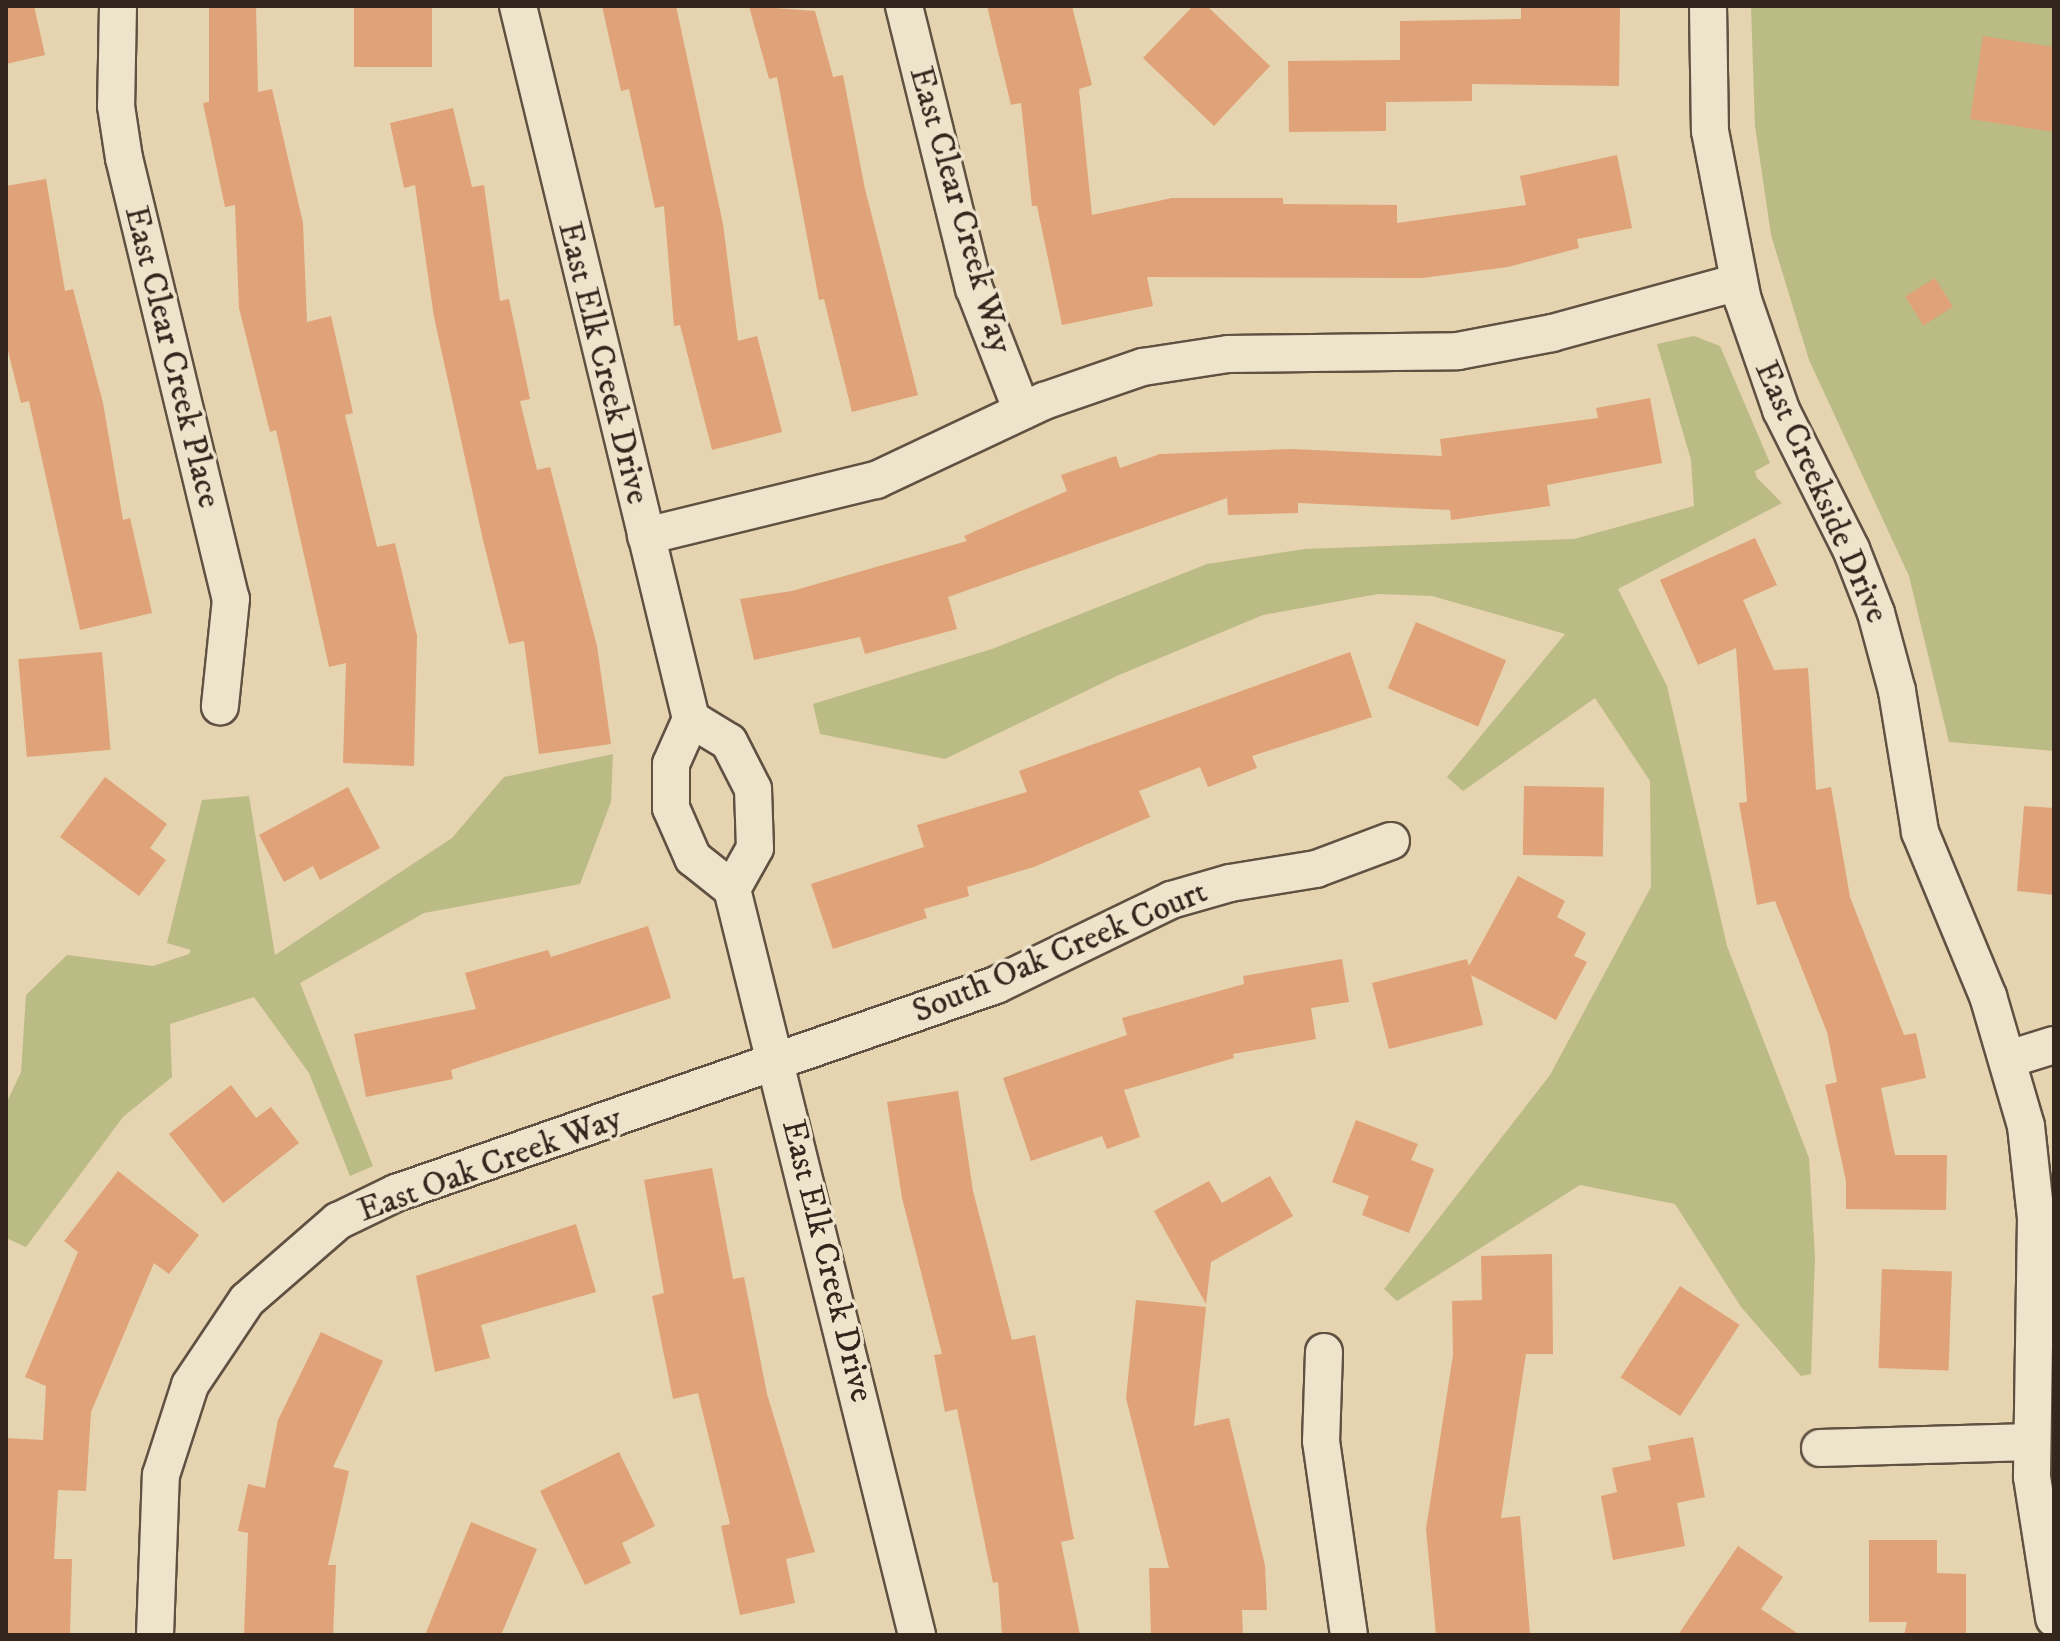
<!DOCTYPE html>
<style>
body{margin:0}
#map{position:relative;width:2060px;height:1641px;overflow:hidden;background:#e5d4af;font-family:"IM FELL DW Pica",serif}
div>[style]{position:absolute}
.green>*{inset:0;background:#bbbb86}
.building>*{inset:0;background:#e0a278;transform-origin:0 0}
.roads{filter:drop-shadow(2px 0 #605142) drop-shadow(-2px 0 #605142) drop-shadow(0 2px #605142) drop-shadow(0 -2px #605142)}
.street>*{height:36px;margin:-18px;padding:0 18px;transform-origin:18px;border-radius:18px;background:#eee3cb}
span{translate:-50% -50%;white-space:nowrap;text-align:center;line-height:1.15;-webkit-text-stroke:7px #eee3cb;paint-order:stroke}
.street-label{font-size:34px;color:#34251d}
.frame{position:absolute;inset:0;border:8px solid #34251d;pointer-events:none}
</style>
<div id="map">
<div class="green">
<i style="clip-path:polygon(1751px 6px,2054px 6px,2054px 751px,1949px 742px,1909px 576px,1809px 360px,1771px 235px,1755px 126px)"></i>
<i style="clip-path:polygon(1694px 336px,1720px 346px,1770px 463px,1755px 471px,1757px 478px,1782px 503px,1618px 589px,1667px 686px,1727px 946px,1809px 1158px,1815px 1256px,1811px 1374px,1801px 1376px,1741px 1307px,1675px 1204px,1580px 1185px,1397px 1301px,1384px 1289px,1550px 1075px,1651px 887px,1650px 781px,1595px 698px,1463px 791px,1447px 777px,1565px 634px,1432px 596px,1378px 594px,1263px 615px,1119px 675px,945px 759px,820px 734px,813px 704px,992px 649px,1207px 564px,1305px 549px,1574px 539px,1694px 506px,1691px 460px,1657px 344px)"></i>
<i style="clip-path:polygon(613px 754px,611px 802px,580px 884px,424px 913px,300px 983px,373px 1166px,350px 1176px,309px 1073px,254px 997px,170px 1024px,172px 1077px,123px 1117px,26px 1247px,6px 1238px,6px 1104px,21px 1072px,26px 995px,67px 955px,153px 966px,189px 954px,191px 950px,167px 943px,202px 800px,249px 796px,275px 955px,452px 838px,504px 777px)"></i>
</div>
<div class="building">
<i style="clip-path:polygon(6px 6px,34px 6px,45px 55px,6px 64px)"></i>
<i style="clip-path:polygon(209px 6px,256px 6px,258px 92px,272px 89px,303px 223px,307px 322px,331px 316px,353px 413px,345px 415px,377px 547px,395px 543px,417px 636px,414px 766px,343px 763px,346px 663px,329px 667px,276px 430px,270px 432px,239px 308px,235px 205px,225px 207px,203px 103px,209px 102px)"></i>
<i style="left:354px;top:6px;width:78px;height:61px"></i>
<i style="clip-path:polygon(602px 6px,676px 6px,723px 224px,738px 341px,757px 336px,782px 432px,712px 450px,680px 325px,674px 326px,664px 206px,655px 208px,629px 89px,621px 91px)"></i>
<i style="clip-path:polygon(749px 6px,815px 11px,833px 77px,843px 75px,865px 189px,918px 395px,852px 412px,824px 299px,819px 300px,777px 77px,769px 79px)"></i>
<i style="clip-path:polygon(987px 6px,1072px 6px,1092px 85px,1079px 89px,1092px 215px,1172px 198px,1283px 198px,1283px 204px,1397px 205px,1397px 223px,1526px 205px,1520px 176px,1617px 155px,1632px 228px,1577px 239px,1579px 248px,1508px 267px,1422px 278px,1147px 277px,1153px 306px,1062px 325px,1037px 206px,1032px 206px,1021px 103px,1011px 105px)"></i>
<i style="clip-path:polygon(1193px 6px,1207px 6px,1270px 66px,1214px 126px,1143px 58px)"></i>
<i style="clip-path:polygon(1521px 6px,1620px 6px,1619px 86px,1472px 84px,1472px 101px,1386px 102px,1386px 131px,1289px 132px,1288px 61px,1400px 60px,1400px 21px,1521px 19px)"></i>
<i style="clip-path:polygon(1983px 36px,2054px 47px,2054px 132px,1970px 119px)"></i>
<i style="clip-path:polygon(453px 108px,472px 187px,484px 185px,500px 301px,509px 299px,530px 399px,520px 401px,537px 470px,550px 467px,597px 646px,611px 744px,539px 754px,524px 641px,509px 644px,483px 540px,434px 317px,415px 185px,404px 188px,390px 123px)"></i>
<i style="clip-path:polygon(46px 179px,65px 291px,73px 289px,103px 403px,123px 520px,130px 518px,152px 613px,80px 630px,29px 401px,21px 403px,6px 343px,6px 186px)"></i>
<i style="left:1935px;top:278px;width:34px;height:35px;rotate:58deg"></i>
<i style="clip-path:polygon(1650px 398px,1662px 463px,1547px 485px,1550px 506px,1451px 520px,1450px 510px,1298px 503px,1298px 513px,1228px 515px,1227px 498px,948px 597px,957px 629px,865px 654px,860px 637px,754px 660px,740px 599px,792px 591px,967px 541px,964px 536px,1067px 491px,1061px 475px,1116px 456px,1120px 468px,1160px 454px,1291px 449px,1442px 456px,1440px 439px,1598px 418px,1596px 408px)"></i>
<i style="clip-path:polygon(1755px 538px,1777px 585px,1743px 600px,1774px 670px,1808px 668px,1816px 790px,1831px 787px,1850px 897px,1904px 1035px,1916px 1033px,1926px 1078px,1881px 1088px,1895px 1155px,1947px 1155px,1946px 1210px,1846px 1209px,1846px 1181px,1825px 1085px,1837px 1082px,1827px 1032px,1775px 901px,1757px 905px,1739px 803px,1747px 802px,1736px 648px,1698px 665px,1660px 580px)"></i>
<i style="left:1416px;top:622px;width:98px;height:72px;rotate:23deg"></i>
<i style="left:102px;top:652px;width:98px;height:84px;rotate:85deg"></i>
<i style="clip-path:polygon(1350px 652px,1372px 717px,1252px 756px,1257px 768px,1208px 787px,1200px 767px,1139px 791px,1150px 817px,1034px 867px,967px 887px,969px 896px,924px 909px,927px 918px,833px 949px,811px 884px,924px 847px,917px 825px,1027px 792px,1019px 771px)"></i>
<i style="clip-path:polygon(105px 777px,167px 824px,150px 848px,166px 860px,139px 896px,60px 837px)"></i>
<i style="left:1524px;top:786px;width:80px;height:69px;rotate:1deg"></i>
<i style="clip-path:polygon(348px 787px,380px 848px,320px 880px,313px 866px,284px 882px,259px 835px)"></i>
<i style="clip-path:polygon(2024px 806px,2054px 808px,2054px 895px,2017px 891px)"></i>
<i style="clip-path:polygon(1518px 876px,1565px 901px,1557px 917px,1586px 933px,1574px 956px,1587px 962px,1556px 1020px,1471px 975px,1483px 1025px,1389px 1049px,1372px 983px,1467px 959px,1469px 966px)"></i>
<i style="clip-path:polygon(648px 926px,671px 998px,451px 1070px,453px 1079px,366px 1097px,354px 1034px,476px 1009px,465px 973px,548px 950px,551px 957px)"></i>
<i style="clip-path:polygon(1342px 959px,1349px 1002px,1311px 1008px,1316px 1039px,1233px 1054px,1234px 1058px,1124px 1090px,1140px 1137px,1107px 1149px,1102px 1136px,1031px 1161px,1003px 1078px,1127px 1035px,1122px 1018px,1244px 984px,1243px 976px)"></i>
<i style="clip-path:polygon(231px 1085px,256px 1118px,271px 1107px,299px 1143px,223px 1203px,169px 1134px)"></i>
<i style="clip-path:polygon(958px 1091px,973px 1191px,1012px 1340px,1035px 1335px,1074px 1539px,1061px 1542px,1080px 1635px,1002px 1635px,998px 1582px,993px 1583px,957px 1409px,945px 1412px,934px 1355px,942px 1354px,902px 1198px,887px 1102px)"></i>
<i style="clip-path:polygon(1356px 1120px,1418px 1144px,1411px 1160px,1434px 1169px,1409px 1233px,1362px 1215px,1369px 1196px,1332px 1182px)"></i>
<i style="clip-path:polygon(712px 1168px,733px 1279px,744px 1277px,767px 1394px,815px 1552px,786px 1559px,795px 1603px,740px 1615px,721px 1526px,730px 1524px,698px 1393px,673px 1399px,652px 1296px,664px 1293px,644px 1180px)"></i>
<i style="clip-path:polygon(118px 1171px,199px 1235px,169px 1274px,154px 1263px,91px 1412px,86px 1491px,58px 1490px,54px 1559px,72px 1559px,70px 1635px,6px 1635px,6px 1438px,43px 1440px,46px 1386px,25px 1377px,78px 1252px,64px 1241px)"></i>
<i style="clip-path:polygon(1270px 1176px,1293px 1216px,1211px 1262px,1206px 1304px,1154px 1211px,1209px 1181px,1222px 1203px)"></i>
<i style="clip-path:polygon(576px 1224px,596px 1292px,481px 1325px,490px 1358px,435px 1372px,416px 1276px)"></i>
<i style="clip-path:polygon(1552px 1254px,1553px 1354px,1526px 1354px,1501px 1518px,1520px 1516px,1530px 1635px,1436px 1635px,1426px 1529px,1453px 1355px,1452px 1301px,1482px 1300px,1481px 1256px)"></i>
<i style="left:1882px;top:1269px;width:70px;height:99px;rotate:2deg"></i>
<i style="left:1680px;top:1286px;width:71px;height:109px;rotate:33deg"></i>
<i style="clip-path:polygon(1136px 1300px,1206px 1307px,1194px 1426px,1229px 1418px,1265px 1565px,1267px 1610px,1242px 1610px,1243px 1635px,1151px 1635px,1149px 1568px,1169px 1568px,1126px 1398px)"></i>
<i style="clip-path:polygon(321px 1332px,383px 1361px,333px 1467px,349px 1471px,328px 1565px,336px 1565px,333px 1635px,244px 1635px,248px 1533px,238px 1531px,248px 1484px,265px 1488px,278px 1420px)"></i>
<i style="clip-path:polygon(1693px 1437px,1705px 1497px,1677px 1503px,1685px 1546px,1613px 1560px,1601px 1496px,1617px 1492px,1612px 1468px,1651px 1460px,1648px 1446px)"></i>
<i style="clip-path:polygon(619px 1452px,655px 1526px,622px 1543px,631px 1563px,585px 1585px,540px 1491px)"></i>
<i style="clip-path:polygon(471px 1522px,537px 1549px,501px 1635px,425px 1635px)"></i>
<i style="clip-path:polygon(1869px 1540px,1937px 1540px,1937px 1573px,1966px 1574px,1966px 1635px,1904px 1635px,1907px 1622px,1869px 1622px)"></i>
<i style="clip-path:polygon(1738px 1546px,1783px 1577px,1761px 1609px,1800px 1635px,1678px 1635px)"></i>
</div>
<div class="roads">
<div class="street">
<i style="left:118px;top:6px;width:100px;rotate:91.1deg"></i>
<i style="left:116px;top:106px;width:53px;rotate:81.3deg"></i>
<i style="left:124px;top:158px;width:454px;rotate:76.4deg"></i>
<i style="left:231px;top:599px;width:108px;rotate:95.9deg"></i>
<i style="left:518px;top:6px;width:734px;rotate:76.36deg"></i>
<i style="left:691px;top:719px;width:49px;rotate:114deg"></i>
<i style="left:671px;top:764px;width:44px;rotate:90deg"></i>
<i style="left:671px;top:808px;width:55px;rotate:66.3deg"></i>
<i style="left:693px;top:858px;width:50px;rotate:38.5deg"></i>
<i style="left:732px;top:889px;width:769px;rotate:76.07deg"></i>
<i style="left:904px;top:6px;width:291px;rotate:76.1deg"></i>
<i style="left:974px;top:288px;width:132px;rotate:68.7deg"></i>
<i style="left:1708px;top:6px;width:125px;rotate:89.1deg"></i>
<i style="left:1710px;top:131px;width:172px;rotate:79deg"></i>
<i style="left:1743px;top:300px;width:116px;rotate:70.9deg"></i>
<i style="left:1781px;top:410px;width:156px;rotate:63.3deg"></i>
<i style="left:1851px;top:549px;width:69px;rotate:68.7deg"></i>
<i style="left:1876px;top:613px;width:81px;rotate:74.9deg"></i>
<i style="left:1897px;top:691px;width:143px;rotate:80.7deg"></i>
<i style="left:1920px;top:832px;width:178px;rotate:67.5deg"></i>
<i style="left:1988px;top:996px;width:135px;rotate:73.7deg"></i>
<i style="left:2026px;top:1126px;width:93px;rotate:83.8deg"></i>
<i style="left:2036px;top:1218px;width:259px;rotate:90.9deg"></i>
<i style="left:2032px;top:1477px;width:143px;rotate:81.1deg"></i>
<i style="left:646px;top:536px;width:237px;rotate:-13.7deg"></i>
<i style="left:876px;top:480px;width:186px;rotate:-25.2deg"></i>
<i style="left:1044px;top:401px;width:105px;rotate:-19deg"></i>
<i style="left:1143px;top:367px;width:86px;rotate:-8.7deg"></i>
<i style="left:1228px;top:354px;width:230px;rotate:-0.7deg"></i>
<i style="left:1458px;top:351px;width:96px;rotate:-10.8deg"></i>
<i style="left:1552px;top:333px;width:193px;rotate:-15.3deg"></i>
<i style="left:691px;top:719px;width:44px;rotate:31.2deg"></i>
<i style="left:729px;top:742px;width:53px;rotate:62.9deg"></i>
<i style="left:753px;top:789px;width:59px;rotate:88.1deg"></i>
<i style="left:755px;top:848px;width:47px;rotate:119.3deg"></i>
<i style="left:2009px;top:1059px;width:47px;rotate:-17.3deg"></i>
<i style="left:1324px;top:1352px;width:89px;rotate:91.9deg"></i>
<i style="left:1321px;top:1441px;width:196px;rotate:81.8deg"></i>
<i style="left:1820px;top:1448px;width:211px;rotate:-1.6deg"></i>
<i style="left:155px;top:1635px;width:160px;rotate:-87.9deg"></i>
<i style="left:161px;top:1475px;width:95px;rotate:-72.1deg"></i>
<i style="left:190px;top:1385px;width:102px;rotate:-56.2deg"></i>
<i style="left:247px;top:1300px;width:121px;rotate:-41deg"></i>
<i style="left:338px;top:1221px;width:64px;rotate:-25.8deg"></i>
<i style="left:396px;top:1193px;width:635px;rotate:-19.12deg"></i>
<i style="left:996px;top:985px;width:195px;rotate:-25.9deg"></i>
<i style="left:1171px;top:900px;width:61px;rotate:-16.1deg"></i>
<i style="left:1230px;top:883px;width:87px;rotate:-9.2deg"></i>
<i style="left:1316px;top:869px;width:80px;rotate:-20.5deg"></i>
</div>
</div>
<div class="street-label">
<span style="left:960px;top:210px;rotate:74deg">East Clear Creek Way</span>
<span style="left:172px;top:357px;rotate:76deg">East Clear Creek Place</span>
<span style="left:603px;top:363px;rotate:76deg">East Elk Creek Drive</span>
<span style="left:1821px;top:492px;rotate:66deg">East Creekside Drive</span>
<span style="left:1060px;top:952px;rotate:-23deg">South Oak Creek Court</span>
<span style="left:490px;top:1165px;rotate:-20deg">East Oak Creek Way</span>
<span style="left:827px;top:1261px;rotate:76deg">East Elk Creek Drive</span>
</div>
<div class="frame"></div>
</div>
